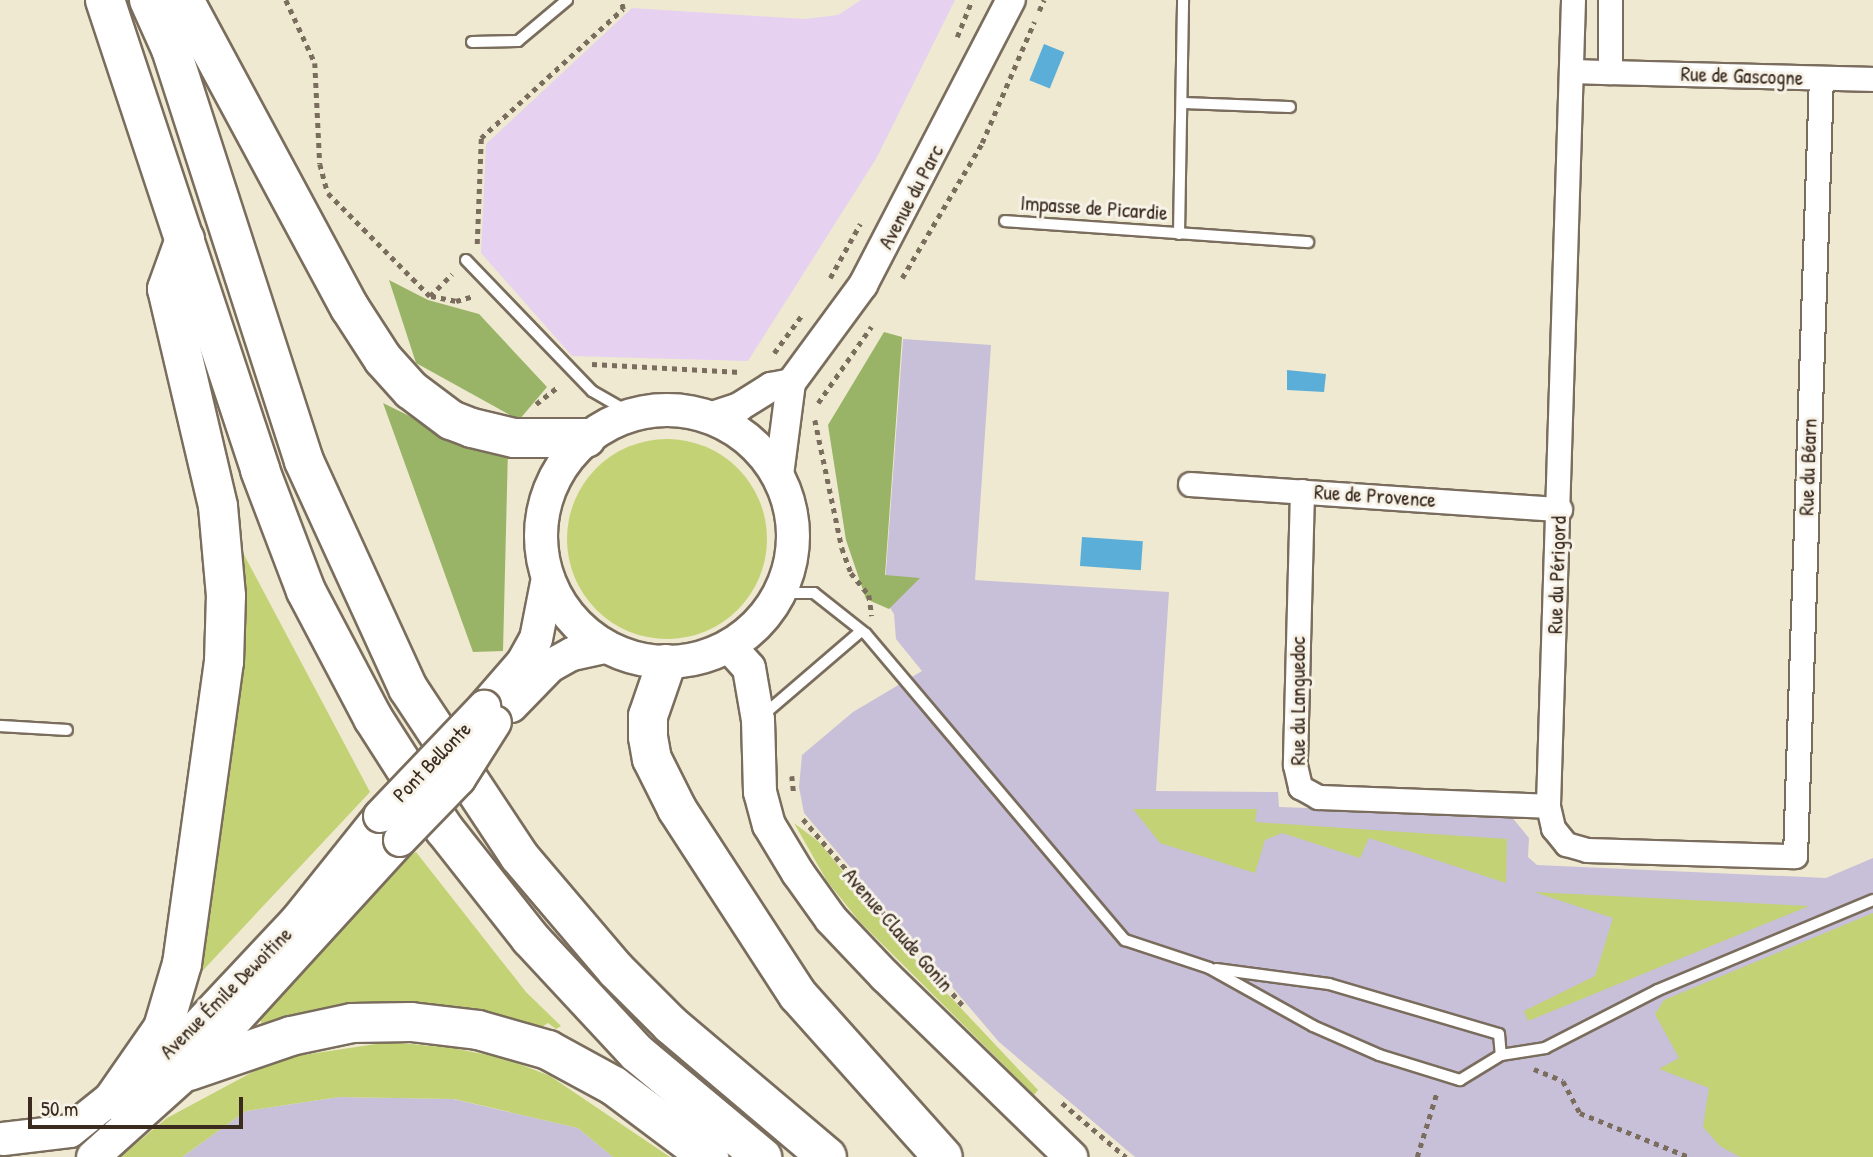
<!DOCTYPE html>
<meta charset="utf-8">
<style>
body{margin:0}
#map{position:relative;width:1873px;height:1157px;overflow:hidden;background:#efe9d1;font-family:"Patrick Hand",sans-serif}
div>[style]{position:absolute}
.built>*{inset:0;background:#e6d2f0}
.industrial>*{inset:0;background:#c8bfd8}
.green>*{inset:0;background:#c2d274}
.round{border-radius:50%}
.forest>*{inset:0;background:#99b466}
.water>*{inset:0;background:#5baed7;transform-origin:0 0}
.path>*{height:4.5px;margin-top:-2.25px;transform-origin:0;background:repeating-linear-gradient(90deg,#7a6d5d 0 5px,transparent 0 10px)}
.roads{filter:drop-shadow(2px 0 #7a6d5d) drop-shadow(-2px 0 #7a6d5d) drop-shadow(0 2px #7a6d5d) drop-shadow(0 -2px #7a6d5d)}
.service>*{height:10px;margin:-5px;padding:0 5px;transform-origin:5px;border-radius:5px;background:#fff}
.minor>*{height:23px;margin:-11.5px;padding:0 11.5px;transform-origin:11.5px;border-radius:11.5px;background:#fff}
.tertiary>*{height:28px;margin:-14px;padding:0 14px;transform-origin:14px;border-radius:14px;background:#fff}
.secondary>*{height:32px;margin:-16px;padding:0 16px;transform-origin:16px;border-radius:16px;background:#fff}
.secondary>.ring{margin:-16px;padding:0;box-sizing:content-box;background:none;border:32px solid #fff;border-radius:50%}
.motorway>*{height:38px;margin:-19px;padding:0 19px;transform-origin:19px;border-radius:19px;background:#fff}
.bridges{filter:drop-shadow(2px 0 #7a6d5d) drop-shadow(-2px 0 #7a6d5d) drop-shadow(0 2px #7a6d5d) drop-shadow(0 -2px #7a6d5d)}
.secondary-bridge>*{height:32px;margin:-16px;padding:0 16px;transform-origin:16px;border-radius:16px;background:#fff}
span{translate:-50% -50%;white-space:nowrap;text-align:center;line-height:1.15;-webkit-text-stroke:6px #f7f3e8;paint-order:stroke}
.street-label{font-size:21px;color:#3b2a1e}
.scale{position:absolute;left:28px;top:1097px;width:215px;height:32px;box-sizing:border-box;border:4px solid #3b2a1e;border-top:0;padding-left:9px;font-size:21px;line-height:24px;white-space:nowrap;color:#3b2a1e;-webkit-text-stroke:5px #f7f3e8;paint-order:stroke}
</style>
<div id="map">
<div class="built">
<i style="clip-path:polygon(861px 0,955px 0,876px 159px,748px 361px,572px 356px,481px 253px,486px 144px,632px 8px,805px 19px,838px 15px)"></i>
</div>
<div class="industrial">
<i style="clip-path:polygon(903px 339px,991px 345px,975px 580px,1169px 592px,1156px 791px,1278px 792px,1279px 807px,1510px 815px,1529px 838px,1528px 857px,1537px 865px,1826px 878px,1873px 858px,1873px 1157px,1135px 1157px,999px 1042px,804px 813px,799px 787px,802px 755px,853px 712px,922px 671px,896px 639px,894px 614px,884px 598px)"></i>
<i style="clip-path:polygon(339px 1097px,453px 1099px,578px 1128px,613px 1157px,182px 1157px,246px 1111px)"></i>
</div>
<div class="green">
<i class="round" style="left:567px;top:439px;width:200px;height:200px"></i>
<i style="clip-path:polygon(242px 551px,370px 792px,192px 982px,232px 753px)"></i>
<i style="clip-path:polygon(1133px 809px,1257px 809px,1255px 822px,1507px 839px,1506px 883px,1369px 838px,1360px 858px,1282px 833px,1265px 840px,1255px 873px,1160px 843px)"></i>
<i style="clip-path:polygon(794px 823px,819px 842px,908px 952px,1038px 1090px,1034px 1095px,859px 921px,827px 881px)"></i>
<i style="clip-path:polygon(416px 852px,526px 992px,561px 1026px,556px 1029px,548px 1023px,540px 1028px,282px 1020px,261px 1023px,261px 1015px,400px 863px)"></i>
<i style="clip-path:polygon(1534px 892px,1809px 906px,1528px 1021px,1524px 1011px,1595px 976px,1613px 918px)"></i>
<i style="clip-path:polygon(1873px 913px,1873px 1157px,1740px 1157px,1720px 1146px,1703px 1127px,1709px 1088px,1659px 1069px,1679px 1058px,1655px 1014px,1664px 1000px)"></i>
<i style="clip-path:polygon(389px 1042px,453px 1048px,507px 1059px,550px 1076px,670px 1157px,613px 1157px,578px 1128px,454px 1099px,339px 1097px,246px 1111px,182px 1157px,120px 1157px,167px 1118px,277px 1059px)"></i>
</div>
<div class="forest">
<i style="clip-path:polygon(389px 280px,428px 300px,479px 314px,547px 387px,519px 420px,416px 363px)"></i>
<i style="clip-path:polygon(884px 332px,902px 337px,885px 575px,920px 578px,889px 609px,866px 599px,846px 540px,828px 425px)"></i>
<i style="clip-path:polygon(383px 403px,456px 439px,508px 449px,503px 651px,473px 652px)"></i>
</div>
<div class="water">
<i style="left:1044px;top:44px;width:22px;height:39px;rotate:22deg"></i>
<i style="clip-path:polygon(1287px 370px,1326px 374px,1324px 392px,1287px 390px)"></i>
<i style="left:1082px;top:537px;width:61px;height:29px;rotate:4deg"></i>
</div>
<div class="path">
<i style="left:286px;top:0;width:69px;rotate:65.3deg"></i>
<i style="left:315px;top:63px;width:101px;rotate:87.2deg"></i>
<i style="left:320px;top:164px;width:30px;rotate:75deg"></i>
<i style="left:328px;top:193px;width:145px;rotate:45.3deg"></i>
<i style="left:430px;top:296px;width:31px;rotate:-45deg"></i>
<i style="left:1039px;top:11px;width:12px;rotate:-66deg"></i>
<i style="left:957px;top:37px;width:40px;rotate:-68deg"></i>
<i style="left:477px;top:244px;width:106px;rotate:-87.8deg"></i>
<i style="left:481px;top:138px;width:192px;rotate:-42.3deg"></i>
<i style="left:623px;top:9px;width:9px;rotate:-103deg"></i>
<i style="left:830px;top:278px;width:62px;rotate:-60.9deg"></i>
<i style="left:902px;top:278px;width:157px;rotate:-59.3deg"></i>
<i style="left:982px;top:143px;width:132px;rotate:-66.7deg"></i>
<i style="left:431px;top:296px;width:25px;rotate:11deg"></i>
<i style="left:456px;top:301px;width:18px;rotate:-16deg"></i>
<i style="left:774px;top:353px;width:47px;rotate:-53.6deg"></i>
<i style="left:592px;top:364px;width:149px;rotate:3.1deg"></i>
<i style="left:818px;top:403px;width:93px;rotate:-55.1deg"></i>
<i style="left:536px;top:404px;width:29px;rotate:-38deg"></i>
<i style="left:815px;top:420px;width:131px;rotate:78.1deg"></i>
<i style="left:842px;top:548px;width:27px;rotate:70deg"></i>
<i style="left:851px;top:573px;width:28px;rotate:51deg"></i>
<i style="left:869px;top:595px;width:21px;rotate:82deg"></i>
<i style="left:792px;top:776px;width:19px;rotate:84deg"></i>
<i style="left:803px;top:819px;width:248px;rotate:49.4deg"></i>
<i style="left:1534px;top:1069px;width:31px;rotate:22deg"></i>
<i style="left:1563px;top:1081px;width:36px;rotate:62deg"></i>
<i style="left:1580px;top:1113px;width:118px;rotate:22deg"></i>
<i style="left:1062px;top:1103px;width:84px;rotate:40.2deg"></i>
<i style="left:1417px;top:1157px;width:68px;rotate:-72.9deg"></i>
</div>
<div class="roads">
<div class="service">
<i style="left:472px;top:42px;width:46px;rotate:-1.2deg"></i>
<i style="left:518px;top:41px;width:64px;rotate:-39.9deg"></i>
<i style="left:1182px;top:103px;width:108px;rotate:2.1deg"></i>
<i style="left:1005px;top:221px;width:304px;rotate:4deg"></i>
<i style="left:1179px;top:234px;width:234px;rotate:-89deg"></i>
<i style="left:466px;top:260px;width:182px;rotate:46.1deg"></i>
<i style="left:592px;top:391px;width:46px;rotate:29.9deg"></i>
<i style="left:781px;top:593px;width:33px"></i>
<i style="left:814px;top:593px;width:66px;rotate:38.3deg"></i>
<i style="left:866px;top:634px;width:401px;rotate:49.8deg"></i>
<i style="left:1125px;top:940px;width:89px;rotate:18.4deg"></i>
<i style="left:1209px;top:968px;width:119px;rotate:29.1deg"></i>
<i style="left:1313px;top:1026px;width:72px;rotate:23.7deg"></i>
<i style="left:1379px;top:1055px;width:85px;rotate:17.2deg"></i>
<i style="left:1460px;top:1080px;width:48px;rotate:-31.4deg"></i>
<i style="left:1501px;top:1055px;width:45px;rotate:-9deg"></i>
<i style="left:1545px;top:1048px;width:127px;rotate:-27.2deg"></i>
<i style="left:1658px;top:990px;width:233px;rotate:-22.7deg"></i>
<i style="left:762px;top:716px;width:130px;rotate:-40.6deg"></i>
<i style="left:0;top:726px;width:67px;rotate:3.4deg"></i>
<i style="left:1216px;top:969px;width:114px;rotate:7.6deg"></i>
<i style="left:1329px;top:984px;width:177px;rotate:16.4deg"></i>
<i style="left:1499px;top:1034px;width:21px;rotate:85deg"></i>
</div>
<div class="minor">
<i style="left:1573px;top:0;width:806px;rotate:91.78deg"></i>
<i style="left:1548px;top:806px;width:23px;rotate:77deg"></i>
<i style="left:1553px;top:828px;width:21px;rotate:51deg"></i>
<i style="left:1566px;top:844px;width:22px;rotate:16deg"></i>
<i style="left:1587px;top:850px;width:208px;rotate:1.7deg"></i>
<i style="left:1795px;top:856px;width:778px;rotate:-88.09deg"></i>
<i style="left:1572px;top:71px;width:38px;rotate:2deg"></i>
<i style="left:1610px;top:72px;width:72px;rotate:-90deg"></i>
<i style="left:1610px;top:72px;width:263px;rotate:1.5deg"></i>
<i style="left:1190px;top:484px;width:371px;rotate:3.9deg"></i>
<i style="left:1302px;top:491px;width:274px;rotate:91.5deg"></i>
<i style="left:1295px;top:765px;width:23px;rotate:77deg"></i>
<i style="left:1300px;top:787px;width:21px;rotate:29deg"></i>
<i style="left:1318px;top:797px;width:230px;rotate:2.2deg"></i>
</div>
<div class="tertiary">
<i style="left:709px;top:417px;width:32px;rotate:-18deg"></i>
<i style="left:739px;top:407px;width:38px;rotate:-32deg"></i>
<i style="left:771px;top:387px;width:20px;rotate:-11deg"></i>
<i style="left:779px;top:475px;width:93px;rotate:-82.6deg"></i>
<i style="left:791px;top:383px;width:122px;rotate:-53.7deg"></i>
<i style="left:863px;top:285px;width:321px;rotate:-62.6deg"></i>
</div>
<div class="secondary">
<i class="ring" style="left:541px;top:410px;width:220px;height:220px"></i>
<i style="left:730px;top:647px;width:28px;rotate:48deg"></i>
<i style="left:749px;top:668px;width:53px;rotate:80.2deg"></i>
<i style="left:758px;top:720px;width:72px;rotate:88.4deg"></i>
<i style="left:760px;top:792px;width:34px;rotate:75deg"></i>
<i style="left:769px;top:825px;width:56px;rotate:58.9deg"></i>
<i style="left:798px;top:873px;width:57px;rotate:54.3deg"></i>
<i style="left:831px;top:919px;width:79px;rotate:46.5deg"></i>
<i style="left:885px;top:976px;width:260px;rotate:44.2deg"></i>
<i style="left:511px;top:706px;width:56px;rotate:-45.7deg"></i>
<i style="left:550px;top:666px;width:25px;rotate:-29deg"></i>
<i style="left:572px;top:654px;width:35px;rotate:-12deg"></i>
<i style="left:484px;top:707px;width:60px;rotate:-49.1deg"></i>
<i style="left:523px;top:662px;width:26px;rotate:-61deg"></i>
<i style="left:536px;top:639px;width:62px;rotate:-78.9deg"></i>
<i style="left:3px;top:1139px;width:67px;rotate:-6.8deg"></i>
<i style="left:70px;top:1131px;width:149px;rotate:-38.7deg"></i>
<i style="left:186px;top:1038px;width:161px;rotate:-46.8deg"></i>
<i style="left:296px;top:921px;width:134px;rotate:-51.3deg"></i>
<i style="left:93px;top:1157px;width:129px;rotate:-41.9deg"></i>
<i style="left:189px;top:1071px;width:313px;rotate:-47.6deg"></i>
</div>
<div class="motorway">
<i style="left:105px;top:0;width:495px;rotate:71.7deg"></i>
<i style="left:260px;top:470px;width:129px;rotate:69.2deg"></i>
<i style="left:306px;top:591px;width:144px;rotate:62.2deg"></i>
<i style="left:373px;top:718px;width:132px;rotate:57.4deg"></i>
<i style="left:444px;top:829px;width:139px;rotate:51.7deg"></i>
<i style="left:530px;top:938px;width:157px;rotate:47.1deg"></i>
<i style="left:637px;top:1053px;width:163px;rotate:39.8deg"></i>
<i style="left:149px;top:0;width:54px;rotate:65.8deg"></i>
<i style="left:171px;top:49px;width:433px;rotate:72.1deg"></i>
<i style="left:304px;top:461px;width:250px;rotate:65.4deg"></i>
<i style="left:408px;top:688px;width:201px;rotate:56.5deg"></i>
<i style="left:519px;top:856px;width:150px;rotate:49.6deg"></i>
<i style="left:616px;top:970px;width:78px;rotate:45deg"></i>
<i style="left:671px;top:1025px;width:204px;rotate:40.2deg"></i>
<i style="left:184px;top:0;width:350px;rotate:61.7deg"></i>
<i style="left:350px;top:308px;width:61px;rotate:57.1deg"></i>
<i style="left:383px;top:359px;width:42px;rotate:47.9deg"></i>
<i style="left:411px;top:390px;width:50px;rotate:36.9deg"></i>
<i style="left:451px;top:420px;width:22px;rotate:21deg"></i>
<i style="left:472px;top:428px;width:43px;rotate:13.4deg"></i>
<i style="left:514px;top:438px;width:72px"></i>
<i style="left:666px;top:664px;width:55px;rotate:109.1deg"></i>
<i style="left:648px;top:716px;width:21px;rotate:90deg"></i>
<i style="left:648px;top:737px;width:22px;rotate:80deg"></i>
<i style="left:652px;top:759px;width:56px;rotate:63.4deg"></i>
<i style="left:677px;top:809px;width:222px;rotate:57deg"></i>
<i style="left:798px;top:995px;width:217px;rotate:48.2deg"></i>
<i style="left:189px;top:1071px;width:108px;rotate:-18.9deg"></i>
<i style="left:291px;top:1036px;width:62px;rotate:-12deg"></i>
<i style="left:352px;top:1023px;width:59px;rotate:-1deg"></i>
<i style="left:411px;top:1022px;width:67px;rotate:6.8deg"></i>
<i style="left:478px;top:1030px;width:73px;rotate:15.9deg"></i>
<i style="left:548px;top:1050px;width:75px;rotate:28.6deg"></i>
<i style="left:614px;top:1086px;width:119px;rotate:36.8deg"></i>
<i style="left:113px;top:1100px;width:88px;rotate:-55.2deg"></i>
<i style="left:163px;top:1028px;width:67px;rotate:-73.5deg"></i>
<i style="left:182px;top:964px;width:305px;rotate:-82.1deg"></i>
<i style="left:224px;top:662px;width:66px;rotate:-88.3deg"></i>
<i style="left:226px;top:596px;width:90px;rotate:-95.1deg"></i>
<i style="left:218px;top:506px;width:223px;rotate:-103.2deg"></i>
<i style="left:167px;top:289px;width:53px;rotate:-70.2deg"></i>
</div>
</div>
<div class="bridges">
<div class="secondary-bridge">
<i style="left:380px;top:816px;width:151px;rotate:-46.3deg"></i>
<i style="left:400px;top:840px;width:85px;rotate:-46deg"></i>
<i style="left:459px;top:779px;width:67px;rotate:-57.7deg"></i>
</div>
</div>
<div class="street-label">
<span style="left:1742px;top:76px;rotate:2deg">Rue de Gascogne</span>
<span style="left:911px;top:197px;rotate:-62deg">Avenue du Parc</span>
<span style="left:1094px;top:208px;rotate:4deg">Impasse de Picardie</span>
<span style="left:1808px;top:467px;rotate:-88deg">Rue du Béarn</span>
<span style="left:1375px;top:496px;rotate:4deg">Rue de Provence</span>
<span style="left:1557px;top:575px;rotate:-88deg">Rue du Périgord</span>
<span style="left:1298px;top:701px;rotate:-90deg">Rue du Languedoc</span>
<span style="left:432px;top:762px;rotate:-46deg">Pont Bellonte</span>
<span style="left:898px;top:930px;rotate:49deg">Avenue Claude Gonin</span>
<span style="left:226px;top:993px;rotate:-45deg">Avenue Émile Dewoitine</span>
</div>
<div class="scale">50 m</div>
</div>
